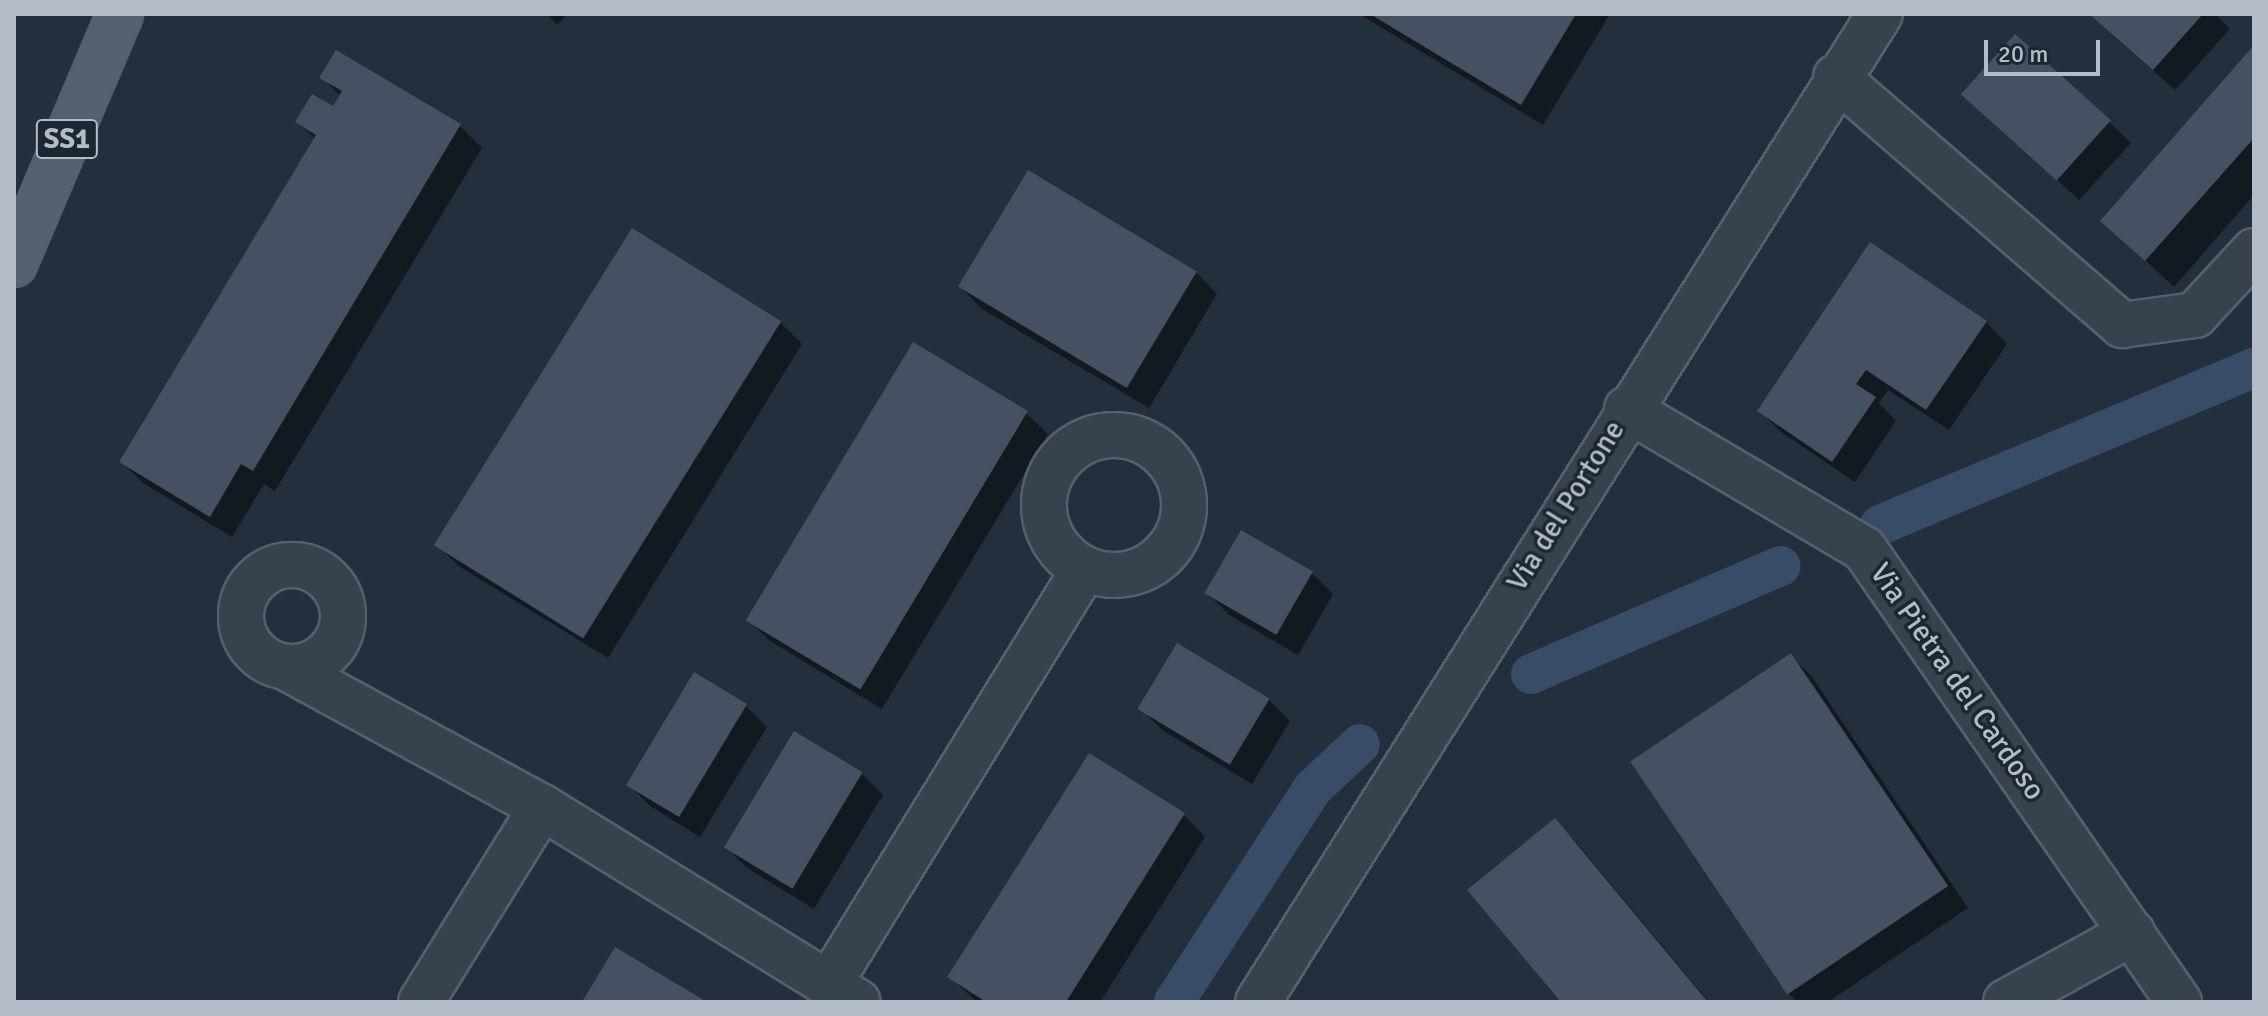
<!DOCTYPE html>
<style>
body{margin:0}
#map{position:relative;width:2268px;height:1016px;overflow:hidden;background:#242f3e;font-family:Signika,sans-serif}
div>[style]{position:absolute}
.shadow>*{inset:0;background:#0007}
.canal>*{height:40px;margin:-20px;padding:0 20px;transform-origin:20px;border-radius:20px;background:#394c67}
.building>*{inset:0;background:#455162;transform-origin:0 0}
.roads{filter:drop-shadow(2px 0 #565f6c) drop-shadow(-2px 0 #565f6c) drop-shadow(0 2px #565f6c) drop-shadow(0 -2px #565f6c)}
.minor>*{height:44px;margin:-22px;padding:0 22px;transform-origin:22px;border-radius:22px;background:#38414e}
.minor>.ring{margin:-22px;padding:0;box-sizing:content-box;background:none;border:44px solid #38414e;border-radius:50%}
.major>*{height:44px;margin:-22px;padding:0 22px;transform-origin:22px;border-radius:22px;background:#56606e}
span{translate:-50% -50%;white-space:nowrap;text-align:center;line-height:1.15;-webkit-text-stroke:7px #1d2633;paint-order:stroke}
.shield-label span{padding:2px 6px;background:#1d2633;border:2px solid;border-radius:6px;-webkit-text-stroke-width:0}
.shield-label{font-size:28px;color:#b4bcc9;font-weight:700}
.street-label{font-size:30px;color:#b4bcc9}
.frame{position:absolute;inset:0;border:16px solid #b4bcc9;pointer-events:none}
.scale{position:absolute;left:1984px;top:40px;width:116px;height:36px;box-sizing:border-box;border:4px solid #b4bcc9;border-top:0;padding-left:10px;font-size:24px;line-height:28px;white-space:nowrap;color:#b4bcc9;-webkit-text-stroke:6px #1d2633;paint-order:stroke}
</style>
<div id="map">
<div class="shadow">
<i style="clip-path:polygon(547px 14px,568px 14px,557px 25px)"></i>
<i style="clip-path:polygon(1359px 14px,1610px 14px,1543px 125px)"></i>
<i style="clip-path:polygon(2089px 14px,2215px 14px,2230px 29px,2175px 90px)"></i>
<i style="clip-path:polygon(2254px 49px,2254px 195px,2174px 287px,2102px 220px)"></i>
<i style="clip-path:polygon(337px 52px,460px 126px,482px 148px,275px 491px,264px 484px,232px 537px,143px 483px,121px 461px,315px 139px,298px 122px,333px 109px,341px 97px,322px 77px)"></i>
<i style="clip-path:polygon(1986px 115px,2109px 122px,2131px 143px,2079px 200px)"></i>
<i style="clip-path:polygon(1196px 272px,1217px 294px,1149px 408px,982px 309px,960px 287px)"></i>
<i style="clip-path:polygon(780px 322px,802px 344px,608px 658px,460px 567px,438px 546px)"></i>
<i style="clip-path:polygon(1986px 322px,2007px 344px,1949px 430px,1888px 390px,1879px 403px,1896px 421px,1855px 482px,1781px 432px,1759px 410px)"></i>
<i style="clip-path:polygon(1026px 413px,1048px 434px,882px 709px,770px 641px,748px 620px)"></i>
<i style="clip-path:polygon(1312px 573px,1333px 594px,1298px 655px,1229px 615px,1207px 593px)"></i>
<i style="clip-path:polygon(1791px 655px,1812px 677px,1968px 908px,1828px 1002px,1797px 1002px,1788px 993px,1633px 761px)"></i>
<i style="clip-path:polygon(1268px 699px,1290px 721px,1252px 784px,1162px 730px,1141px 709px)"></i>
<i style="clip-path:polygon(746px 706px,767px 727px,700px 837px,650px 806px,629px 785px)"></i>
<i style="clip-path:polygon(1090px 756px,1184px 815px,1205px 837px,1100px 1002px,977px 1002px,950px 977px)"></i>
<i style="clip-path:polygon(862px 774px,883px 795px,814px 909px,747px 868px,726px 847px)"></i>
<i style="clip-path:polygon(1555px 821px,1576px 842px,1709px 1002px,1563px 1002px)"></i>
</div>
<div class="canal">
<i style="left:1880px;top:525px;width:406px;rotate:-22.8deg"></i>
<i style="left:1531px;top:674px;width:272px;rotate:-23.4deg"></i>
<i style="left:1174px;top:1002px;width:255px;rotate:-57deg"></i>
<i style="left:1313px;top:788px;width:64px;rotate:-43.1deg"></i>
</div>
<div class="building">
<i style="clip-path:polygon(1370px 14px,1576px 14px,1521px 105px)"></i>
<i style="clip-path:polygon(2089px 14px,2203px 14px,2153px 70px)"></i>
<i style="left:2015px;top:34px;width:129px;height:81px;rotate:42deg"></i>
<i style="clip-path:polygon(2254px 45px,2254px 138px,2145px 261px,2100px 221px)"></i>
<i style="clip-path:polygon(336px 50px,461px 124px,253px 471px,241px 464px,210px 517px,119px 462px,316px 135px,295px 122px,312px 94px,333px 106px,342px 91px,319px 78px)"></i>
<i style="left:1028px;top:170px;width:197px;height:136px;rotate:31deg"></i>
<i style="left:632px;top:228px;width:176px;height:374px;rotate:32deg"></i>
<i style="clip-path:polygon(1870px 242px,1987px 321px,1926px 410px,1866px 370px,1856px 384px,1876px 397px,1832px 462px,1757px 411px)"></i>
<i style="left:913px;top:342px;width:134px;height:325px;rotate:31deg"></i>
<i style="left:1241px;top:530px;width:83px;height:73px;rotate:30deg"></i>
<i style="left:1177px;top:643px;width:108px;height:77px;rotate:31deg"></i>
<i style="left:1791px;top:653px;width:281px;height:194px;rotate:56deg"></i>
<i style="left:694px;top:672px;width:62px;height:132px;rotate:31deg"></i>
<i style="left:794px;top:731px;width:80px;height:136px;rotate:31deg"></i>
<i style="clip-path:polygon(1089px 753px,1185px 813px,1066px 1002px,986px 1002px,947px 977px)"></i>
<i style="clip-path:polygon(1555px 818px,1708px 1002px,1561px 1002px,1467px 890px)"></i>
<i style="clip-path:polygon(615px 947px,707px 1002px,582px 1002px)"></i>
</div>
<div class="roads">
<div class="minor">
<i style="left:1836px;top:77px;width:379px;rotate:40.9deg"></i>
<i style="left:2122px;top:325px;width:74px;rotate:-7.8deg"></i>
<i style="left:2195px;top:315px;width:87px;rotate:-47.3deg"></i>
<i style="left:1627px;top:409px;width:275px;rotate:30.6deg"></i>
<i style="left:1864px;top:549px;width:552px;rotate:55.19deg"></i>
<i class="ring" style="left:1044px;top:435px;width:96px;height:96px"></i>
<i class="ring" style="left:241px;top:565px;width:58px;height:58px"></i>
<i style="left:285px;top:667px;width:293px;rotate:28.6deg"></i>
<i style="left:542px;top:807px;width:371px;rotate:31.7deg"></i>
<i style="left:829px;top:984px;width:487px;rotate:-58.4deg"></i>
<i style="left:421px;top:1002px;width:229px;rotate:-58.2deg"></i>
<i style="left:1258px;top:1002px;width:1167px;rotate:-57.81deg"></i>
<i style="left:2006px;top:1002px;width:144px;rotate:-28.7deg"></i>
</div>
<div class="major">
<i style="left:14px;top:264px;width:272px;rotate:-67deg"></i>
</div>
</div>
<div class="shield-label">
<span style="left:67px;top:139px">SS1</span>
</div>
<div class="street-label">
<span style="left:1566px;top:506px;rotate:-58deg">Via del Portone</span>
<span style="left:1957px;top:682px;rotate:55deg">Via Pietra del Cardoso</span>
</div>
<div class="frame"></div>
<div class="scale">20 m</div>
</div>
